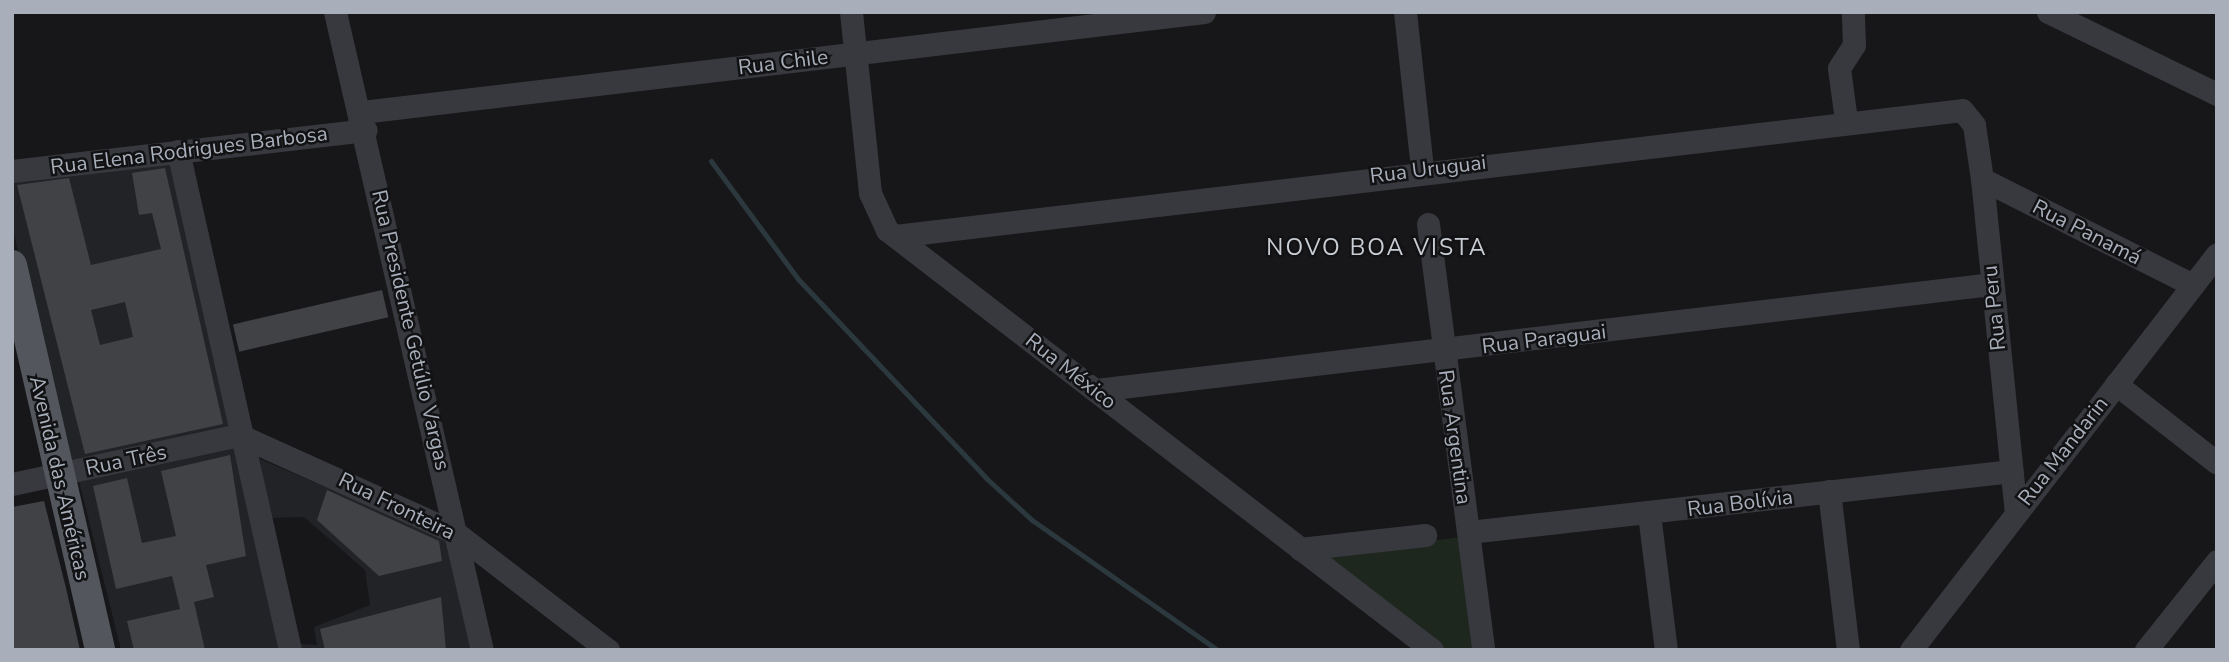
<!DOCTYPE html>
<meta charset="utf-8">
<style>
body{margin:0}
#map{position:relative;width:2229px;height:662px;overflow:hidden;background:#171719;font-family:"Nunito Sans",sans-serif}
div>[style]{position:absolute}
.built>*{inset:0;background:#222326}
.green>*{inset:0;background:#1e271e}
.stream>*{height:5px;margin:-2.5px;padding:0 2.5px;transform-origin:2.5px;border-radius:2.5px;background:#2b383e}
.building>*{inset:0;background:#414246;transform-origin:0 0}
.minor>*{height:23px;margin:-11.5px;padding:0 11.5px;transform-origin:11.5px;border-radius:11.5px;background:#37393e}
.major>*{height:30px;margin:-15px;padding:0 15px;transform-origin:15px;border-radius:15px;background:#53575d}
span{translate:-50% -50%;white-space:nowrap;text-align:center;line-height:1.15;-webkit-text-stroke:5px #121214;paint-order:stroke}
.street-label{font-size:21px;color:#a8afba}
.neighbourhood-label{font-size:23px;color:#c9ced5;letter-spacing:2px}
.frame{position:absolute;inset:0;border:14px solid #a8afba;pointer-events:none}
</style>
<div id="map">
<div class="built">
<i style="clip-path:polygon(172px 163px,229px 427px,68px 464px,12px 226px,12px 181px)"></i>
<i style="clip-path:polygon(233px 447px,280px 650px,121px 650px,79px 481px)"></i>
<i style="clip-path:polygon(260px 459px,451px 541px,473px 650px,301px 650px,300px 644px,317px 645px,314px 627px,370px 605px,365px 570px,304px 517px,268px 518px)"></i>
</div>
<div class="green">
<i style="clip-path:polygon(1461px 537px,1473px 650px,1443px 650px,1324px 555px)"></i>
</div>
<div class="stream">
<i style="left:711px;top:161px;width:147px;rotate:53.6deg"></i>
<i style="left:798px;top:279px;width:274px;rotate:46.6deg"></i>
<i style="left:986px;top:478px;width:62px;rotate:42.4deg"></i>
<i style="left:1032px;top:520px;width:227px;rotate:35deg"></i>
</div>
<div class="building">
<i style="clip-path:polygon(evenodd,165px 168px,223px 424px,85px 454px,17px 185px,69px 178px,91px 265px,161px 249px,152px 213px,139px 215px,132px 173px,165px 168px,125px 302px,133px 337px,100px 345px,91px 310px,125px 302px)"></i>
<i style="left:382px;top:290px;width:28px;height:153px;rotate:77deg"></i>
<i style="clip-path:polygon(230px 455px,246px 556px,206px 565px,214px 597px,194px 602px,205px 650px,134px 650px,127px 621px,180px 609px,172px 576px,116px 589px,93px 486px,127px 478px,142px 543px,176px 536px,161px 471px)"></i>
<i style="clip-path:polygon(327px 490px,439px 541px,442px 561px,379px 576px,317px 520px)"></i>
<i style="clip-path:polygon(44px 501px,66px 588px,80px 650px,12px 650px,12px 507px)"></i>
<i style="clip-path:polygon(441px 597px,446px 650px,325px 650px,320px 629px)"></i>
</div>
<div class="minor">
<i style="left:335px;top:12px;width:655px;rotate:77.03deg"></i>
<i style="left:851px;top:12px;width:182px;rotate:84deg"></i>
<i style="left:870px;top:193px;width:41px;rotate:65.3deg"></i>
<i style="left:887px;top:230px;width:688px;rotate:37.62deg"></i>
<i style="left:1405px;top:12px;width:158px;rotate:83.8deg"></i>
<i style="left:2048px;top:12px;width:188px;rotate:25.9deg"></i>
<i style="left:362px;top:112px;width:848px;rotate:-6.77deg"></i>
<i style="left:1846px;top:120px;width:52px;rotate:-97.7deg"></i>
<i style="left:1839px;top:68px;width:27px;rotate:-57deg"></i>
<i style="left:1854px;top:45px;width:33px;rotate:-92deg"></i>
<i style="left:178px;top:151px;width:511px;rotate:77.35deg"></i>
<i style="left:12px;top:171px;width:356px;rotate:-6.6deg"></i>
<i style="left:1982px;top:179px;width:236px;rotate:26.7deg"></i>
<i style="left:1428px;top:224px;width:430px;rotate:82.6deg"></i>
<i style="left:895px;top:236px;width:1074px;rotate:-6.73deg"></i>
<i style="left:1962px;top:110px;width:19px;rotate:51deg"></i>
<i style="left:1974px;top:125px;width:55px;rotate:81.6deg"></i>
<i style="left:1982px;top:179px;width:334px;rotate:84.2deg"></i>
<i style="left:2116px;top:384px;width:128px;rotate:38deg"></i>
<i style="left:1096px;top:390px;width:901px;rotate:-6.75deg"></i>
<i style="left:12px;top:484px;width:232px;rotate:-12.2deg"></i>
<i style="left:239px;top:435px;width:238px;rotate:24.3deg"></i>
<i style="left:456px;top:533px;width:192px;rotate:37.6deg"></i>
<i style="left:1829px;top:491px;width:160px;rotate:83.2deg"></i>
<i style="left:1649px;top:514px;width:137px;rotate:82.9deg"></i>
<i style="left:1469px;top:532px;width:546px;rotate:-6.41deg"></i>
<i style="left:1300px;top:549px;width:126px;rotate:-6.4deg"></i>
<i style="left:1911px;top:650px;width:500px;rotate:-52.31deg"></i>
<i style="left:2146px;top:650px;width:114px;rotate:-51.4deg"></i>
</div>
<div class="major">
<i style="left:12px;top:265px;width:395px;rotate:77.1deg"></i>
</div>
<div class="street-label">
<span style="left:783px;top:62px;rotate:-7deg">Rua Chile</span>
<span style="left:189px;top:150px;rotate:-7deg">Rua Elena Rodrigues Barbosa</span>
<span style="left:1428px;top:169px;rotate:-7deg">Rua Uruguai</span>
<span style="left:2087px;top:232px;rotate:27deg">Rua Panamá</span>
<span style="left:1994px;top:308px;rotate:-96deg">Rua Peru</span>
<span style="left:411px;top:330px;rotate:77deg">Rua Presidente Getúlio Vargas</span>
<span style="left:1544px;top:339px;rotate:-7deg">Rua Paraguai</span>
<span style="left:1071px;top:371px;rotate:38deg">Rua México</span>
<span style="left:1455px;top:437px;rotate:82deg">Rua Argentina</span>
<span style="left:2063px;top:451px;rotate:-52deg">Rua Mandarin</span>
<span style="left:126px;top:460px;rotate:-12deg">Rua Três</span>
<span style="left:60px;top:478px;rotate:77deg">Avenida das Américas</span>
<span style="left:1740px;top:503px;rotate:-7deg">Rua Bolívia</span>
<span style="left:397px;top:506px;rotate:26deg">Rua Fronteira</span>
</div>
<div class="neighbourhood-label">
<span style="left:1377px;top:248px">NOVO BOA VISTA</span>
</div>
<div class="frame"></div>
</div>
